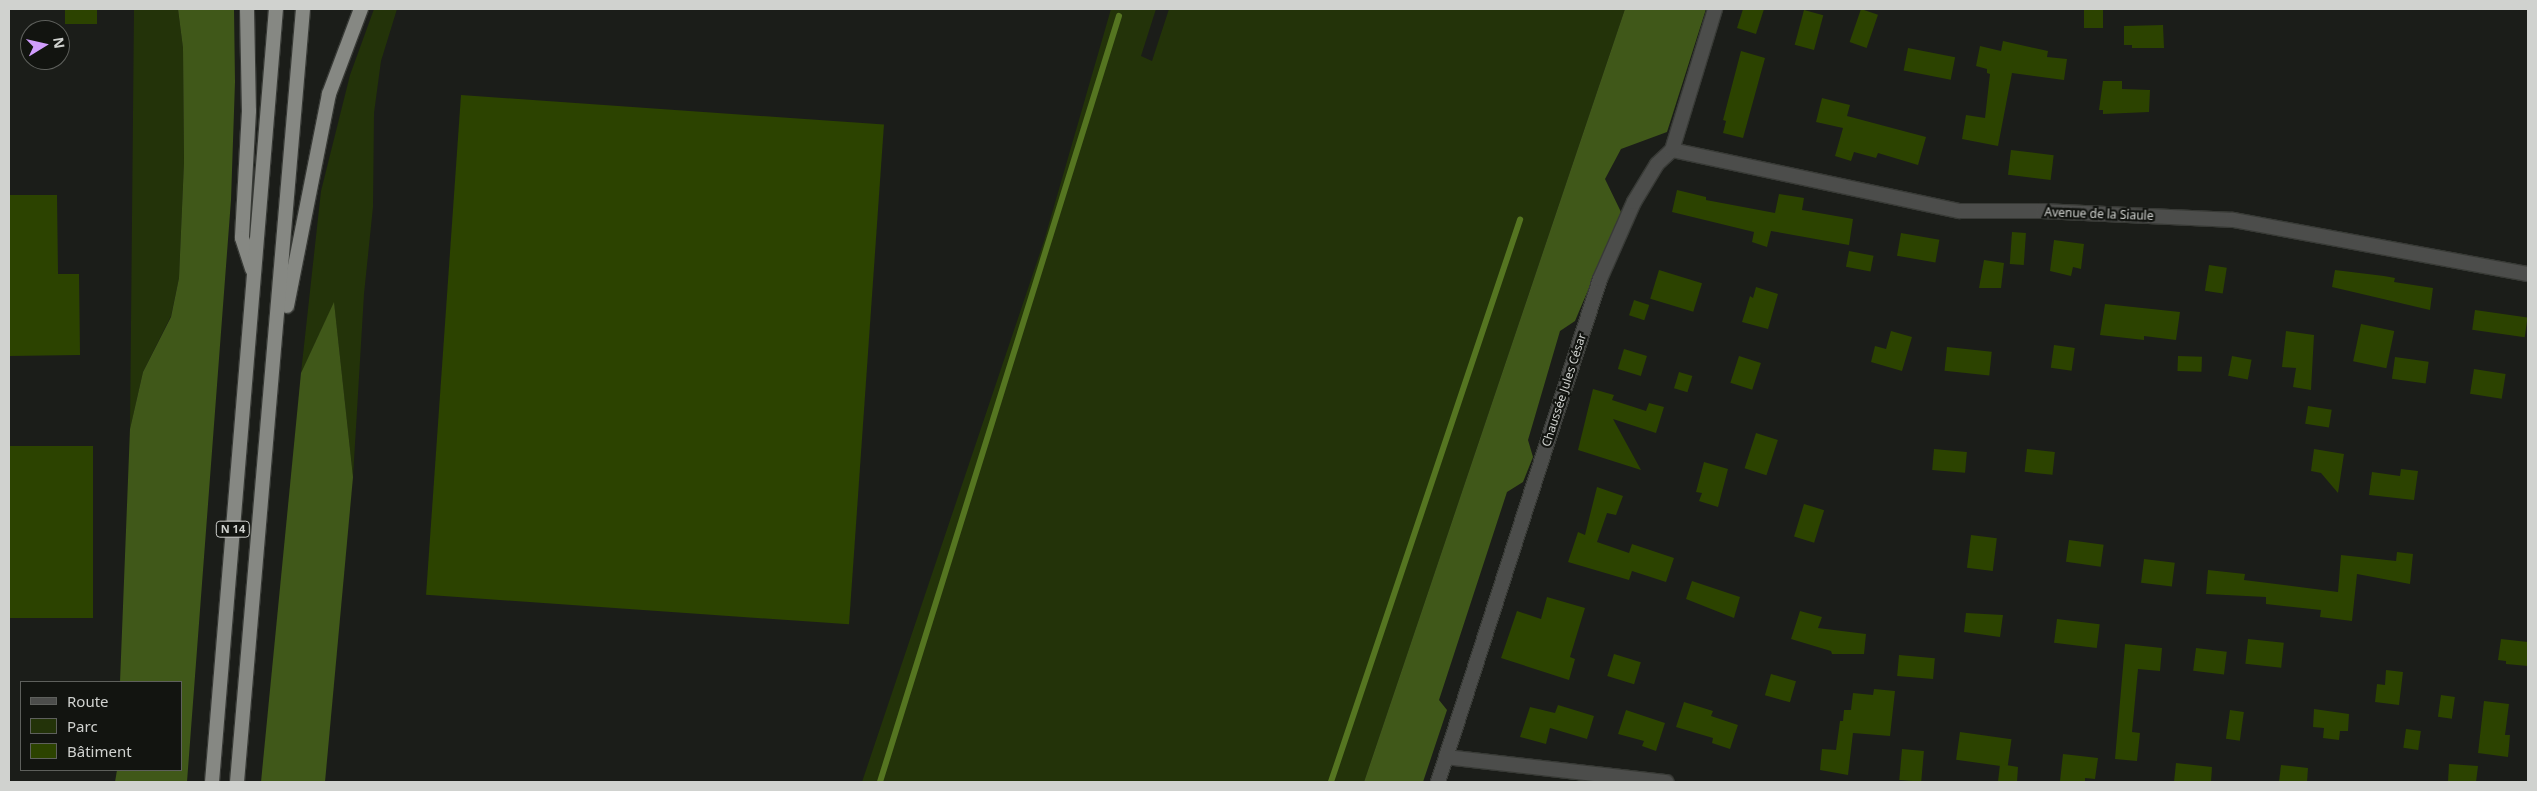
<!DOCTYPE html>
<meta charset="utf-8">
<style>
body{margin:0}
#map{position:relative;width:2537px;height:791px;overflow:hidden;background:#1b1d19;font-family:"Noto Sans",sans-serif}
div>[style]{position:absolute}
.green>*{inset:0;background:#233309}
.forest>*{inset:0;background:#405819}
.stream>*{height:5.5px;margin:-2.75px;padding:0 2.75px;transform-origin:2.75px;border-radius:2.75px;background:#557521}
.building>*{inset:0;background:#2c4300;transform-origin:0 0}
.roads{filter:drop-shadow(1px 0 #383a36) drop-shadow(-1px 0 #383a36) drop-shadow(0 1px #383a36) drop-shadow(0 -1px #383a36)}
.minor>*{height:14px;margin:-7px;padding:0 7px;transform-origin:7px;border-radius:7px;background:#4c4d4b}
.trunk>*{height:14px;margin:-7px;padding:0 7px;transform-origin:7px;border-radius:7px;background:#868883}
span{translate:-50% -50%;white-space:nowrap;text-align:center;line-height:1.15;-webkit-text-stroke:4.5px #121410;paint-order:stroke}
.shield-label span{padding:1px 4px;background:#121410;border:1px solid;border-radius:4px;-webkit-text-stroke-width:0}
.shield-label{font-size:11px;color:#d0d2cf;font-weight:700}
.street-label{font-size:12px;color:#d0d2cf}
.frame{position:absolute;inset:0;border:10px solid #d0d2cf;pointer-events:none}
.legend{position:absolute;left:20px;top:681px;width:162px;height:90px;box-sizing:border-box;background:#121410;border:1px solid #5e605c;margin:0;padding:6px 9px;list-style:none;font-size:15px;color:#d0d2cf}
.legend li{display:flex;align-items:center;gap:10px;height:25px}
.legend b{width:25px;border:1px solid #5e605c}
.north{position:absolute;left:20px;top:20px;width:50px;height:50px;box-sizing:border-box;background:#121410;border:1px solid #5e605c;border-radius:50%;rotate:81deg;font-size:14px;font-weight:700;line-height:20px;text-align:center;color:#d0d2cf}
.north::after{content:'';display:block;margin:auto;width:18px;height:22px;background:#d19dfe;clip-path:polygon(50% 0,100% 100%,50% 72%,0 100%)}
</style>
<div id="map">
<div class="green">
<i style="clip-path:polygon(134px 9px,178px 9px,183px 48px,184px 162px,179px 278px,171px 316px,143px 372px,130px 429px)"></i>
<i style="clip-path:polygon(374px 9px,397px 9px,381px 61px,374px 113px,373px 207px,364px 294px,353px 477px,334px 303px,301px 373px,321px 191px,350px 75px)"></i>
<i style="clip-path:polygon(1111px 9px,1156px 9px,1141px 56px,1152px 61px,1169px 9px,1625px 9px,1364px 782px,862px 782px,1044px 241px)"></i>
</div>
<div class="forest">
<i style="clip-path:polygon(178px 9px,234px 9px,235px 82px,231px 200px,187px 782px,115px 782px,117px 770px,181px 770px,181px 682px,120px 682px,130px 429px,143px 372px,171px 317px,179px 278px,184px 162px,183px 48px)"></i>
<i style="clip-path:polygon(1625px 9px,1706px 9px,1667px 132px,1621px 149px,1605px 179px,1621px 212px,1575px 321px,1560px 331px,1528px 440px,1533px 457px,1523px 482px,1507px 492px,1439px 700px,1447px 710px,1423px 782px,1364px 782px)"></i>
<i style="clip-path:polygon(334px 302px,353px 477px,325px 782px,261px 782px,301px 373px)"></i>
</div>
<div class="stream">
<i style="left:880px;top:782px;width:802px;rotate:-72.67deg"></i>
<i style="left:1331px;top:782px;width:593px;rotate:-71.41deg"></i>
</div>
<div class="building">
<i style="left:65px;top:9px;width:32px;height:15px"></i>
<i style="clip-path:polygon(1743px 9px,1764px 9px,1756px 34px,1737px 28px)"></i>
<i style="left:1861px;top:9px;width:18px;height:35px;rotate:19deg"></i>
<i style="left:2084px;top:9px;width:19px;height:19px"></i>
<i style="left:1804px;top:10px;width:20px;height:36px;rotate:15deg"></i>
<i style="clip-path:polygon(2163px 25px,2164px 48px,2132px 48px,2132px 45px,2124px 45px,2124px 26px)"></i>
<i style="clip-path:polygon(2003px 41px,2048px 51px,2047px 57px,2067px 59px,2064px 80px,2012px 73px,1998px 146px,1962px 139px,1966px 115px,1985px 118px,1990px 74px,1987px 73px,1987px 69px,1976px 66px,1980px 46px,2001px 51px)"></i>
<i style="left:1908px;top:48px;width:48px;height:23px;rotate:11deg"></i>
<i style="clip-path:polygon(1741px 51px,1765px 58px,1743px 138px,1723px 133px,1726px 121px,1723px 120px)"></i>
<i style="clip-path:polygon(2103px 81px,2122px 81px,2122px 89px,2150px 90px,2149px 112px,2103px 114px,2103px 110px,2099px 110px)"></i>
<i style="left:461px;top:95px;width:424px;height:501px;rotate:4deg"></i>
<i style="clip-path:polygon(1822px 98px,1850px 105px,1847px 116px,1926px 137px,1918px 165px,1878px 153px,1876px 158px,1854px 152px,1851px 161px,1835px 156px,1843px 128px,1816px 122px)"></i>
<i style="left:2011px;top:150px;width:43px;height:25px;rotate:7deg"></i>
<i style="clip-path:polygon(1677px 190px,1706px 197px,1706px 200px,1775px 213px,1779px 194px,1804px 198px,1802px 210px,1853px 219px,1849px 245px,1771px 231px,1767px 247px,1752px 242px,1754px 232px,1672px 212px)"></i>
<i style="clip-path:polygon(9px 195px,57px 195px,58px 274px,79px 274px,80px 355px,9px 356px)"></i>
<i style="left:2012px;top:232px;width:14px;height:32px;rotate:4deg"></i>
<i style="left:1901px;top:233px;width:39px;height:23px;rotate:10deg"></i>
<i style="clip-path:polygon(2054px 240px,2084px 244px,2081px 269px,2073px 267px,2071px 276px,2050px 271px)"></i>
<i style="left:1849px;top:251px;width:25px;height:16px;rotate:11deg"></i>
<i style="clip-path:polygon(1984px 260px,2004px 263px,2001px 288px,1979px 288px)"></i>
<i style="left:2209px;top:265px;width:18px;height:26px;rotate:9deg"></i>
<i style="left:1659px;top:270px;width:45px;height:30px;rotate:17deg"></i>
<i style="clip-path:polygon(2335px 270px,2384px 276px,2395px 278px,2394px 282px,2433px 288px,2430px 310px,2332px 287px)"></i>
<i style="clip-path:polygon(1756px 287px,1778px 294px,1768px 329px,1742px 322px,1750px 296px,1753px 298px)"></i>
<i style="left:1634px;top:300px;width:16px;height:16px;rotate:18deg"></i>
<i style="clip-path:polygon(2105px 304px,2180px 312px,2176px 340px,2144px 336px,2144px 340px,2100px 335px)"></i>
<i style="left:2475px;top:310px;width:53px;height:20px;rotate:8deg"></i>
<i style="left:2361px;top:324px;width:34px;height:38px;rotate:12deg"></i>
<i style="clip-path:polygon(1891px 331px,1912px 337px,1902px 371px,1871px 362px,1875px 346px,1886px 349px)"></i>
<i style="clip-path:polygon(2286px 331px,2314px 335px,2311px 390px,2293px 387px,2296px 368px,2282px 367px)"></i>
<i style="left:2054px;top:345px;width:21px;height:23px;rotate:8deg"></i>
<i style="left:1947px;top:347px;width:45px;height:24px;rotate:6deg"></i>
<i style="left:1624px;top:349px;width:24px;height:21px;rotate:17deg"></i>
<i style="left:1739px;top:356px;width:23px;height:28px;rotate:18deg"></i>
<i style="left:2178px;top:356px;width:24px;height:15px;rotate:2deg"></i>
<i style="left:2232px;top:356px;width:20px;height:20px;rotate:11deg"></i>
<i style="left:2395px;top:357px;width:34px;height:22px;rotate:8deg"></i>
<i style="left:2474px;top:369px;width:32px;height:25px;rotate:9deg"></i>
<i style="left:1679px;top:372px;width:14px;height:17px;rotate:17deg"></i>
<i style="clip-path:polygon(1593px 389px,1614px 395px,1612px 400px,1646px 411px,1649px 403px,1664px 407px,1656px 433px,1613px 419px,1641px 470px,1578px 450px)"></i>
<i style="left:2308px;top:406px;width:24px;height:18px;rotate:9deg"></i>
<i style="left:1756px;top:433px;width:23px;height:37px;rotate:18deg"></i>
<i style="left:9px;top:446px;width:84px;height:172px"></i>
<i style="left:1934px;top:449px;width:33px;height:21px;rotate:5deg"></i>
<i style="left:2027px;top:449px;width:28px;height:23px;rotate:6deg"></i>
<i style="clip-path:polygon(2314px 449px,2344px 454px,2338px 493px,2321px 473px,2311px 471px)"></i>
<i style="clip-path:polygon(1704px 462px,1728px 469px,1718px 507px,1699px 501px,1702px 493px,1696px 492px)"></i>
<i style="clip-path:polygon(2401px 469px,2418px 471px,2414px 500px,2369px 495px,2372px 472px,2400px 476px)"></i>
<i style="clip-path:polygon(1597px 487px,1623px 496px,1616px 515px,1607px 513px,1597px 542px,1629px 553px,1632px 544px,1674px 558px,1666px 582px,1632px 571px,1629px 580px,1568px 562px,1578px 532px,1585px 535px)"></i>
<i style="left:1804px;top:504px;width:21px;height:34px;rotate:17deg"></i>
<i style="left:1971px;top:535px;width:26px;height:33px;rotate:7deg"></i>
<i style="left:2069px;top:540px;width:35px;height:22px;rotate:8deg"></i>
<i style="clip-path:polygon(2397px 552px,2413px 554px,2410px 584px,2357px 574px,2352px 621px,2320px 617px,2321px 610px,2266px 604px,2266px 597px,2206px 594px,2208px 570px,2245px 574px,2244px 580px,2338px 592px,2341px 555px,2396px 561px)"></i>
<i style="left:2144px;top:559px;width:31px;height:24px;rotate:7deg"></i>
<i style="clip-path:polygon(1692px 581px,1740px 597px,1734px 618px,1686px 599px)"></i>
<i style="clip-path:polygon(1547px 597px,1585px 608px,1570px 657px,1575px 659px,1569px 680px,1501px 658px,1517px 611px,1541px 619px)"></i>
<i style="clip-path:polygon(1800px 611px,1822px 617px,1818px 628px,1866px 634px,1864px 654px,1832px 654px,1831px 651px,1791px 639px)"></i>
<i style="clip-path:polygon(1966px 613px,2003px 615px,2000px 637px,1964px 632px)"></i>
<i style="left:2057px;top:619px;width:43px;height:24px;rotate:7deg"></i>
<i style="left:2248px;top:639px;width:36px;height:25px;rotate:6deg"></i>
<i style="clip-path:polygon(2501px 639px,2528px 642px,2528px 666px,2506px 664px,2506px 661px,2498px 660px)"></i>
<i style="clip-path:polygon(2125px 644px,2162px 648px,2160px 671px,2138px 669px,2132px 732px,2140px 733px,2137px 761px,2115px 759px)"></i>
<i style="left:2196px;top:648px;width:31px;height:23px;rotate:7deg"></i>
<i style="left:1614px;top:654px;width:28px;height:23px;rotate:17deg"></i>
<i style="left:1899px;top:655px;width:36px;height:21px;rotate:5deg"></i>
<i style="clip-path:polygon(2386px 670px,2403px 672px,2399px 705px,2375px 702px,2377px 684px,2385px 685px)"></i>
<i style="left:1771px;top:674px;width:26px;height:22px;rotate:16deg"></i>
<i style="clip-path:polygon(1874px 689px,1895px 691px,1890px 736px,1853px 733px,1848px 775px,1820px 770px,1822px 749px,1836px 750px,1840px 721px,1843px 721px,1844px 710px,1851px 710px,1853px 693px,1873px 695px)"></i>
<i style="left:2441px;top:695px;width:14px;height:22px;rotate:8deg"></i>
<i style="clip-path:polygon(2484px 701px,2509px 704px,2505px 735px,2510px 735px,2508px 757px,2478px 753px)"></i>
<i style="clip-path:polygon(1684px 702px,1713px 711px,1711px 716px,1738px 725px,1730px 749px,1712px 743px,1713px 738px,1676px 727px)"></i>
<i style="clip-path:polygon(1558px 705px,1594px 716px,1587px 739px,1550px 728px,1546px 744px,1520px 737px,1530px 707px,1555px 713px)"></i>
<i style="clip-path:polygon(2314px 709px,2349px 714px,2348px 731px,2340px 731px,2339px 740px,2323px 738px,2324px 728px,2313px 727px)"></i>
<i style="clip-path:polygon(1626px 710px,1665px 723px,1656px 751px,1642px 746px,1644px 741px,1618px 734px)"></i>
<i style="left:2230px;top:710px;width:14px;height:29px;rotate:8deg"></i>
<i style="left:2406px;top:729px;width:15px;height:19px;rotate:8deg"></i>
<i style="left:1960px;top:732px;width:52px;height:28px;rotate:8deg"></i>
<i style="left:1902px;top:749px;width:22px;height:31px;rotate:5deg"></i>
<i style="clip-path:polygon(2063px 754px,2098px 758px,2095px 779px,2085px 778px,2085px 782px,2060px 781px)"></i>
<i style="clip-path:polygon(2176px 763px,2212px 767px,2211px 782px,2174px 782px)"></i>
<i style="clip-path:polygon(2000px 764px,2018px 767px,2017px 782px,1998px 782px)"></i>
<i style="clip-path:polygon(2449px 764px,2478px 766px,2476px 782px,2448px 782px)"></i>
<i style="clip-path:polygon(2281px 765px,2308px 768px,2307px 782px,2279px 782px)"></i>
</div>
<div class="roads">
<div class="minor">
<i style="left:1672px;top:150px;width:294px;rotate:12deg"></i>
<i style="left:1960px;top:211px;width:83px"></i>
<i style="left:2043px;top:211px;width:190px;rotate:2.7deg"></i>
<i style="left:2233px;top:220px;width:300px;rotate:10.4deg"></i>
<i style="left:1446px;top:757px;width:222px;rotate:6.5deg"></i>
<i style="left:1438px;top:782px;width:528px;rotate:-72.15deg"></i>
<i style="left:1600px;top:279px;width:84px;rotate:-66.2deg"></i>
<i style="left:1634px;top:202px;width:44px;rotate:-58.8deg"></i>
<i style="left:1657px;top:164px;width:21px;rotate:-43deg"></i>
<i style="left:1672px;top:150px;width:147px;rotate:-73deg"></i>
</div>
<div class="trunk">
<i style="left:247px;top:9px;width:102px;rotate:88.9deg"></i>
<i style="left:249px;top:111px;width:127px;rotate:93.2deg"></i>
<i style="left:242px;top:238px;width:33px;rotate:72deg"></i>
<i style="left:287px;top:306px;width:216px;rotate:-78.8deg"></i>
<i style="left:329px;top:94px;width:91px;rotate:-69.4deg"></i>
<i style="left:212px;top:782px;width:776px;rotate:-85.27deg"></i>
<i style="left:237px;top:782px;width:776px;rotate:-85.12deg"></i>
</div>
</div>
<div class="shield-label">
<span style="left:233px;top:529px">N 14</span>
</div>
<div class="street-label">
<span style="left:2099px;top:214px;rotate:2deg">Avenue de la Siaule</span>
<span style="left:1564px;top:390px;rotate:-72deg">Chaussée Jules César</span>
</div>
<div class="frame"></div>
<ul class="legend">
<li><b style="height:6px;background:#4c4d4b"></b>Route</li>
<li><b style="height:14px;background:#233309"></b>Parc</li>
<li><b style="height:14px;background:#2c4300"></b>Bâtiment</li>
</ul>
<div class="north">N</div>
</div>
